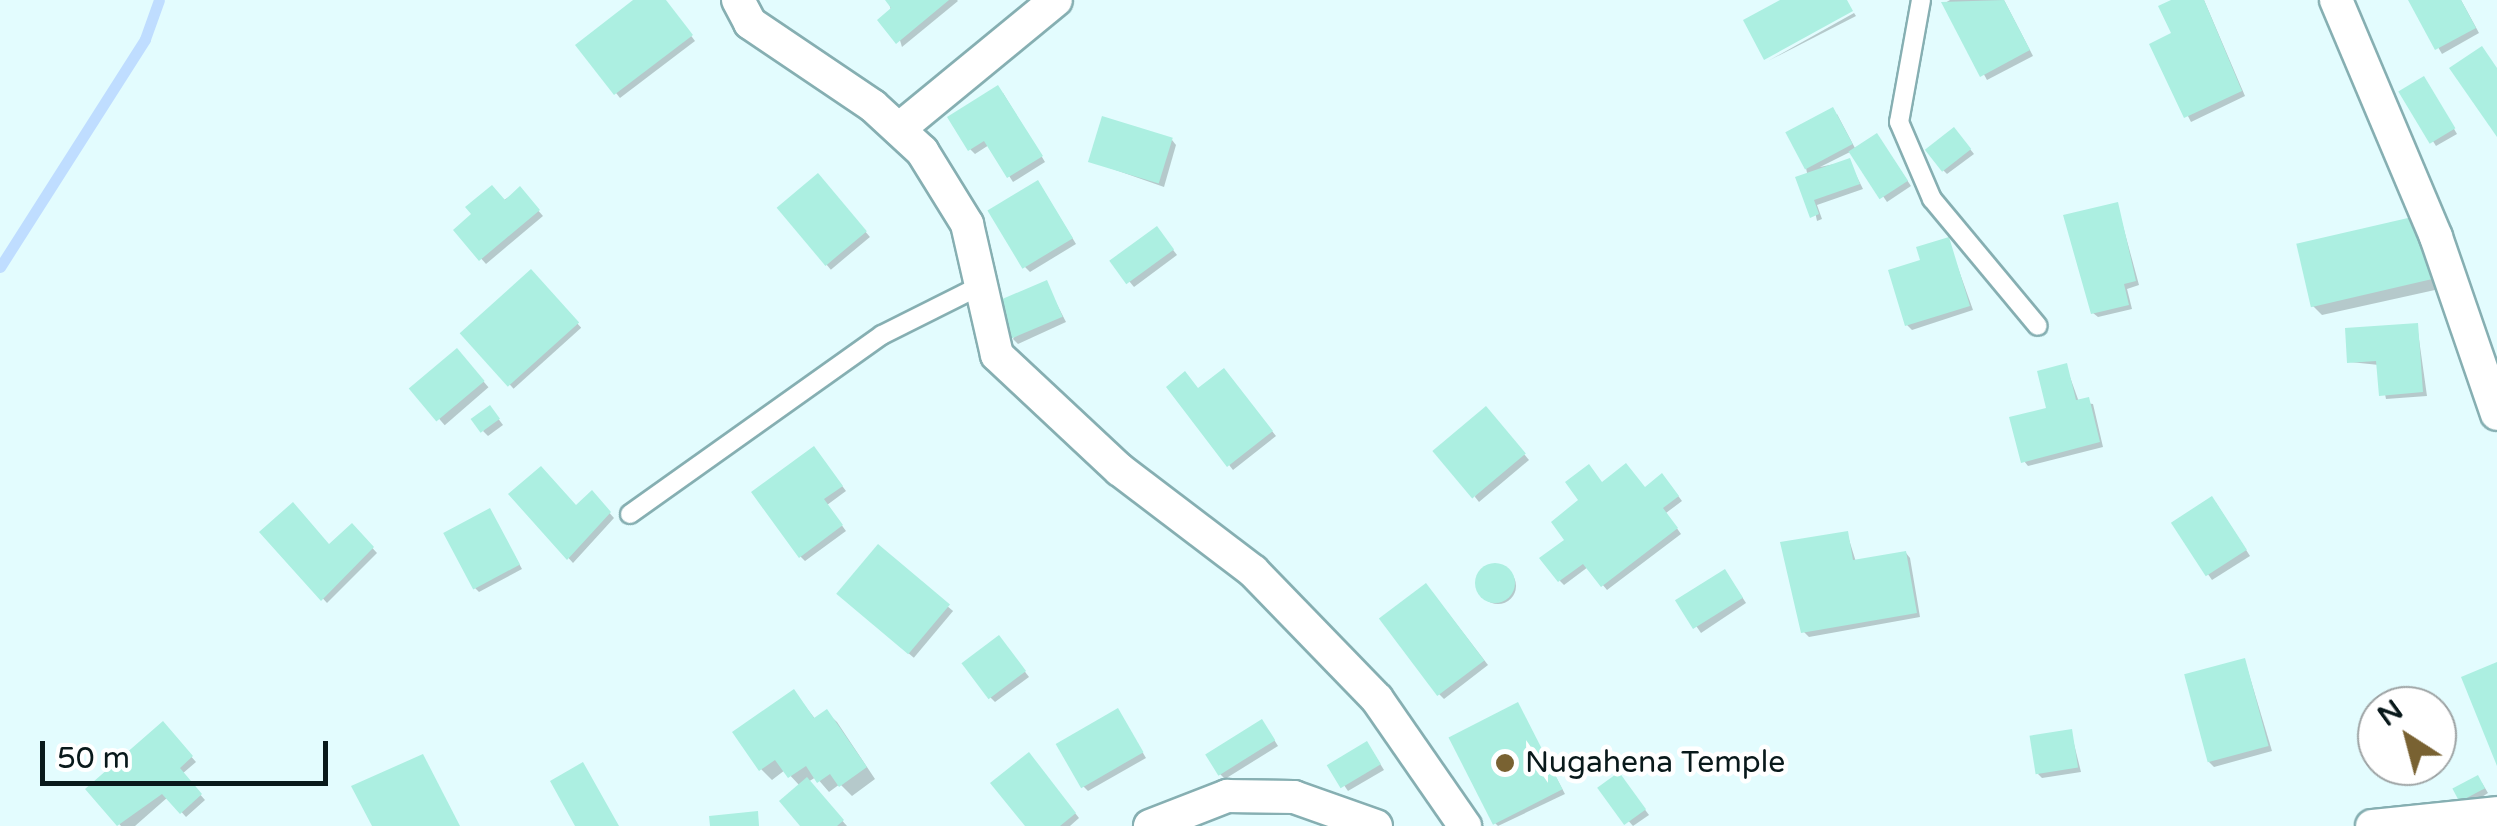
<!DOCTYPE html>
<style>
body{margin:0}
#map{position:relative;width:2497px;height:826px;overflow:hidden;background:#e3fcfe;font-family:"Varela Round",sans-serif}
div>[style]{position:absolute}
.shadow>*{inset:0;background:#0003;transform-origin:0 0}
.round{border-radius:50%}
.stream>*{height:11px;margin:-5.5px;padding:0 5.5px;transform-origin:5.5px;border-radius:5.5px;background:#bfddff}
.building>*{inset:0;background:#acefe1;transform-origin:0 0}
.roads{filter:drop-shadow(2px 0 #86afb2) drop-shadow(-2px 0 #86afb2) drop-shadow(0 2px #86afb2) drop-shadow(0 -2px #86afb2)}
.service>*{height:18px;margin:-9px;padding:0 9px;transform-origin:9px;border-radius:9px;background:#fff}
.minor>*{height:32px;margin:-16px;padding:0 16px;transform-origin:16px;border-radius:16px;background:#fff}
.dots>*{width:28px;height:28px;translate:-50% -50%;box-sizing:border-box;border:5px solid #fff;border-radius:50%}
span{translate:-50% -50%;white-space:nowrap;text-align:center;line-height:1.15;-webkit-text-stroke:9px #fff;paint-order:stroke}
.poi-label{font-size:30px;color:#09191b}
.left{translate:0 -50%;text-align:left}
.north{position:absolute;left:2357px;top:686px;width:100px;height:100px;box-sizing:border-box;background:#fff;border:2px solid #9da3a4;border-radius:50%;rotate:324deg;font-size:28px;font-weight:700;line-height:40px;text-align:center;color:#09191b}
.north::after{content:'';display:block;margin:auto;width:35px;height:45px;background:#796232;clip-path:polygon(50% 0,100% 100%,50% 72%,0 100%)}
.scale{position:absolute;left:40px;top:741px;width:288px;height:45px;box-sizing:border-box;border:5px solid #09191b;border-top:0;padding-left:12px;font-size:30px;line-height:35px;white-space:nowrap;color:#09191b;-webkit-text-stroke:8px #fff;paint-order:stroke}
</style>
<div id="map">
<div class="shadow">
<i style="clip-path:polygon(638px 0,664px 0,695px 41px,620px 98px,616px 93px)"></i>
<i style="clip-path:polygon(888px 0,957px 0,958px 1px,902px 47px)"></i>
<i style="clip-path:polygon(1950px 0,2004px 0,2033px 56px,1987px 80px,1945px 3px)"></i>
<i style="clip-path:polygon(2177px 0,2204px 0,2245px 96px,2191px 122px,2152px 45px,2174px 34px)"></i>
<i style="clip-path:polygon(2411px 0,2461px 0,2479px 33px,2442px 54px)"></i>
<i style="clip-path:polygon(1854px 13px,1856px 16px,1768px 61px)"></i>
<i style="clip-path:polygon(2428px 84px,2457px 134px,2436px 146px,2402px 92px)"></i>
<i style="clip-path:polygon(1003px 93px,1045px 162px,1013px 182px,989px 145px,975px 154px,970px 149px)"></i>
<i style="clip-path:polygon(1837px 114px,1856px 150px,1881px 141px,1911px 186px,1887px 202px,1852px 151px,1820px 167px,1849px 161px,1863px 189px,1817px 205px,1822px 219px,1817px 221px,1806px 168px)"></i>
<i style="clip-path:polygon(1959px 135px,1974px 154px,1947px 174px,1943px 170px)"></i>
<i style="clip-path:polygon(1172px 140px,1176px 145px,1164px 187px,1090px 161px)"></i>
<i style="left:823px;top:181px;width:73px;height:51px;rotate:50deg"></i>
<i style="clip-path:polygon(1042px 188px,1076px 244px,1030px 272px,1025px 267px)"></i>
<i style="clip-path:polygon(520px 190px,543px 216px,486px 264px,456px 230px)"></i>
<i style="clip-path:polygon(2117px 204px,2139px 285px,2127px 289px,2132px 309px,2098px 317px,2093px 313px)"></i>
<i style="clip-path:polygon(2420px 218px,2444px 288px,2322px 315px,2312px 305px)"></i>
<i style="clip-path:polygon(1161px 234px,1177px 255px,1134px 287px,1114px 263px)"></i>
<i style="clip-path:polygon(1948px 240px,1973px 310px,1912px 330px,1907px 325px,1923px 261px)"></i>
<i style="left:531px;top:272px;width:75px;height:91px;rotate:48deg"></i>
<i style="clip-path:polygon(1046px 283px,1066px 322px,1018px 344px,1013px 339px)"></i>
<i style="clip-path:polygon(2417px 325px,2427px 396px,2386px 399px,2379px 365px,2350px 362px)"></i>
<i style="left:457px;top:351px;width:48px;height:58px;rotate:49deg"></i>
<i style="clip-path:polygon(2066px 366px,2079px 402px,2093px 404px,2103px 447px,2028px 466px,2024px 461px)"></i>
<i style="clip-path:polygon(1228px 376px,1276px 436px,1233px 470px,1169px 387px,1199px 391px)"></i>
<i style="clip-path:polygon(494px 413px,503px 425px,488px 436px,483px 431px)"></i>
<i style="clip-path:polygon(1490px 414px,1529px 460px,1479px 502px,1475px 497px)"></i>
<i style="clip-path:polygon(818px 454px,846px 491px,827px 505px,846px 531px,805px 561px,800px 556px)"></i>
<i style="clip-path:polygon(1667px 481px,1682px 501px,1666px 513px,1681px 534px,1607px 590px,1588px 567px,1564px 585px,1560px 581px,1567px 540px,1603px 484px,1645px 490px)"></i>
<i style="clip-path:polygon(592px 493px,614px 518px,573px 563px,512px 495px,576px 508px)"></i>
<i style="clip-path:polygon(2216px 503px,2250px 556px,2212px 580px,2173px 523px)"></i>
<i style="clip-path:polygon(490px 511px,522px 569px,479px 592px,474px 587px)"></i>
<i style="clip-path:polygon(352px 526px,377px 553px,327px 603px,263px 532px,329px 547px)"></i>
<i style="clip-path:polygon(1847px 533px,1856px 562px,1906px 553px,1910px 558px,1920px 617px,1809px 637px,1804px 632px)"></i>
<i style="left:878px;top:548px;width:98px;height:61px;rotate:40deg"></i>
<i class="round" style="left:1480px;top:568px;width:36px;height:36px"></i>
<i style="clip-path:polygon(1729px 577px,1746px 603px,1701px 633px,1679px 601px)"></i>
<i style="clip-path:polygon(1431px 591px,1488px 665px,1444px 699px,1439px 694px)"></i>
<i style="clip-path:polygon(1003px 643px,1029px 677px,995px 702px,990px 697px)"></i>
<i style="clip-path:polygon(2245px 661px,2272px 751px,2214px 767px,2209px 762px)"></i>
<i style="clip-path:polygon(794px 692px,816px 720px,826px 712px,837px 722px,875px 779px,852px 796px,840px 784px,829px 792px,816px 777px,808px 782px,847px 826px,804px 826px,800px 786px,785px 770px,772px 780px,761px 769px)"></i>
<i style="clip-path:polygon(1518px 705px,1565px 794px,1498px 826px,1495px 823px)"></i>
<i style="clip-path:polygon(1118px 711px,1146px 758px,1088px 791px,1083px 786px)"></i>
<i style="clip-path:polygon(162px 724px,196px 762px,182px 774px,205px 800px,186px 817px,168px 797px,135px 826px,121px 826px,89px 789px)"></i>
<i style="clip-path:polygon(1266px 727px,1278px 746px,1225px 779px,1220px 774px)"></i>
<i style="clip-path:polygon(2071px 732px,2081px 772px,2042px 778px,2038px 774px)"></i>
<i style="clip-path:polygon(1371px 749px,1384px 770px,1348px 791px,1331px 766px)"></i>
<i style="clip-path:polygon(1033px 760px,1079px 818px,1070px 826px,1028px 826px)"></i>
<i style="clip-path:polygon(1623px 780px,1649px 815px,1633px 826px,1600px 788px)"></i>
<i style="clip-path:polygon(2482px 783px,2488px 793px,2468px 806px,2463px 801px)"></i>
</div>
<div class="stream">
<i style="left:0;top:267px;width:270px;rotate:-57.5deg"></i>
<i style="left:145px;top:39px;width:41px;rotate:-70.3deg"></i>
</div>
<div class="building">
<i style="clip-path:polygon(633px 0,666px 0,693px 35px,614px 95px,575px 45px)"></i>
<i style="clip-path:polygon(885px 0,949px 0,896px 44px,877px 20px,891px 8px)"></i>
<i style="clip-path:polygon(1780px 0,1847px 0,1853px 11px,1764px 60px,1743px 20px)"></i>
<i style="clip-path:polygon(2004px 0,2030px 50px,1980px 77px,1941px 2px)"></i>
<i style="clip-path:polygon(2171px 0,2204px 0,2242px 91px,2184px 118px,2149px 44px,2171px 33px,2158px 6px)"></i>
<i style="clip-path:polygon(2408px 0,2461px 0,2476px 28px,2435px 50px)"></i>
<i style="clip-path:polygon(2482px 46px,2497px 68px,2497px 137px,2449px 68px)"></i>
<i style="left:2424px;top:76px;width:61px;height:30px;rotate:59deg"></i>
<i style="clip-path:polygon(998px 85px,1043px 156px,1007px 178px,984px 141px,968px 151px,947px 117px)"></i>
<i style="left:1833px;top:107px;width:42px;height:54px;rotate:62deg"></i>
<i style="left:1102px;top:116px;width:74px;height:48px;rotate:17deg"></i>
<i style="left:1954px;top:127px;width:28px;height:37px;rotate:52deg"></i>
<i style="left:1877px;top:133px;width:57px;height:34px;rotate:57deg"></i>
<i style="clip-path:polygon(1850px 158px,1860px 184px,1814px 200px,1819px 214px,1810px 218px,1795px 177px)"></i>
<i style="left:818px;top:173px;width:76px;height:54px;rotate:50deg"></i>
<i style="left:1038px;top:180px;width:68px;height:59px;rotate:59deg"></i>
<i style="clip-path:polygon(492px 185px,505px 200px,520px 186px,540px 210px,479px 261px,453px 230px,471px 214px,465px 207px)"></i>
<i style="clip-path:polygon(2118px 202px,2136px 281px,2124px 284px,2129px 305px,2091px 314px,2063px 215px)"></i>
<i style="left:2421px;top:215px;width:65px;height:128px;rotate:77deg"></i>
<i style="left:1157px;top:226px;width:29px;height:59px;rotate:54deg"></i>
<i style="clip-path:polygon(1949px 237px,1970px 306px,1905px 326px,1888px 270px,1920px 260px,1916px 247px)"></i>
<i style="left:531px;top:269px;width:72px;height:96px;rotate:48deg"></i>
<i style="left:1047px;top:280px;width:40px;height:58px;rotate:67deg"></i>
<i style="clip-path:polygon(2418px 323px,2423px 392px,2379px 396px,2376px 361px,2347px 363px,2345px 328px)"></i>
<i style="left:457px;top:348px;width:43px;height:63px;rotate:50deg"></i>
<i style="clip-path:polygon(2067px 363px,2076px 400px,2089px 397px,2100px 442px,2021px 463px,2009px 417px,2046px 408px,2037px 371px)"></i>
<i style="clip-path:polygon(1224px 368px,1273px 431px,1227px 467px,1166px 387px,1185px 371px,1198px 388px)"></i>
<i style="left:490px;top:405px;width:17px;height:24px;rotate:54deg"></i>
<i style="left:1486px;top:406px;width:62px;height:70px;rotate:50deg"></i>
<i style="clip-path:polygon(814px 446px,843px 486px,824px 499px,843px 525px,799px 558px,751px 492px)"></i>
<i style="clip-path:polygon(1626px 463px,1645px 487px,1662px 473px,1679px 496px,1663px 508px,1678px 528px,1601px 587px,1583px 564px,1558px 582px,1539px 558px,1564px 540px,1551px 522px,1578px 500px,1565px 482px,1589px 464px,1602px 482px)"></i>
<i style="clip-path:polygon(541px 466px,576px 505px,592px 490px,611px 512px,567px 560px,508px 494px)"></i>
<i style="left:2212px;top:496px;width:64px;height:49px;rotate:57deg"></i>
<i style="clip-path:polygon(293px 502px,329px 544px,352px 523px,374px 547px,321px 601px,259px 532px)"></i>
<i style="left:490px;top:508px;width:64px;height:53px;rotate:62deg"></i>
<i style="clip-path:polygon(1848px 531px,1853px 560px,1906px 551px,1917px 613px,1801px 633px,1780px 542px)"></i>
<i style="left:878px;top:544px;width:94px;height:65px;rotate:40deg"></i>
<i class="round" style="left:1475px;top:563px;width:40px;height:40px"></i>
<i style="left:1725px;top:569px;width:34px;height:59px;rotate:58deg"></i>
<i style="left:1426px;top:583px;width:97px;height:59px;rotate:53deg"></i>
<i style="left:999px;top:635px;width:45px;height:47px;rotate:53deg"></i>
<i style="left:2245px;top:658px;width:91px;height:63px;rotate:75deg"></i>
<i style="clip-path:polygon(2497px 662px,2497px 766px,2461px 677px)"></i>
<i style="clip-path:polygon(794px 689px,814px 718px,827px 709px,867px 767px,839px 787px,830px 774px,817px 783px,806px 766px,788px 778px,775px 760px,759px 771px,732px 732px)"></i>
<i style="left:1518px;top:702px;width:98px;height:78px;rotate:63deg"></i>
<i style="left:1118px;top:708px;width:51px;height:72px;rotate:60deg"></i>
<i style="left:1262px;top:719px;width:25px;height:67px;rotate:58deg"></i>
<i style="clip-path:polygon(163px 721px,193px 756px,180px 768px,202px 794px,180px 814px,162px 794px,117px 826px,85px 789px)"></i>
<i style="left:2072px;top:729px;width:39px;height:43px;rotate:81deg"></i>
<i style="left:1367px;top:741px;width:27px;height:47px;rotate:59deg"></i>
<i style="clip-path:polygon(1029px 752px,1076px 813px,1060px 826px,1025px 826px,990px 783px)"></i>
<i style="clip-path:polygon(423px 754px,460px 826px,372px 826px,351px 786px)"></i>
<i style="clip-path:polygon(583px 762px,619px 826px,575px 826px,550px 781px)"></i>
<i style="left:1619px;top:772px;width:46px;height:27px;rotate:54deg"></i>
<i style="left:2478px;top:775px;width:15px;height:29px;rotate:62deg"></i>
<i style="clip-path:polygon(807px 777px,844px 820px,837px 826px,800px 826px,779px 801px)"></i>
<i style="clip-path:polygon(758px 811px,759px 826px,710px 826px,709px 816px)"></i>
</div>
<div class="roads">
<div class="service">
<i style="left:1921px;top:0;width:124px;rotate:100.2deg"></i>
<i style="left:1899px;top:122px;width:84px;rotate:66.8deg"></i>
<i style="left:1932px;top:199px;width:165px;rotate:50.2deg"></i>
<i style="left:630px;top:514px;width:309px;rotate:-35.4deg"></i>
<i style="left:882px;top:335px;width:112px;rotate:-26.6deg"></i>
</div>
<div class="minor">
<i style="left:738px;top:0;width:26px;rotate:62deg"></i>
<i style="left:750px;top:23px;width:148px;rotate:34deg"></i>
<i style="left:873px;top:106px;width:67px;rotate:42.6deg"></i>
<i style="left:922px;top:151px;width:86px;rotate:58.3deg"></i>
<i style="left:967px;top:224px;width:134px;rotate:77.1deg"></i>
<i style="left:997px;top:355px;width:168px;rotate:43.1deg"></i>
<i style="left:1120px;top:470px;width:167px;rotate:37.2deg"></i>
<i style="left:1253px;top:571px;width:178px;rotate:45.9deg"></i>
<i style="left:1377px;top:699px;width:155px;rotate:55.3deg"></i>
<i style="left:2336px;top:0;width:257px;rotate:67.1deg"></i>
<i style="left:2436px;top:237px;width:187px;rotate:71deg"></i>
<i style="left:899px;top:129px;width:203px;rotate:-39.4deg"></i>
<i style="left:1150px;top:826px;width:83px;rotate:-21.3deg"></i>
<i style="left:1227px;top:796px;width:67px;rotate:0.9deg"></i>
<i style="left:1294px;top:797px;width:87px;rotate:19.5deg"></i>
<i style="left:2372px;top:826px;width:126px;rotate:-5.9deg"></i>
</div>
</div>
<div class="dots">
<i style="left:1505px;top:763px;background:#796232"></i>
</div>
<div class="poi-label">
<span class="left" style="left:1525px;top:763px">Nugahena Temple</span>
</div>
<div class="north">N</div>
<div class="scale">50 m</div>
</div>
